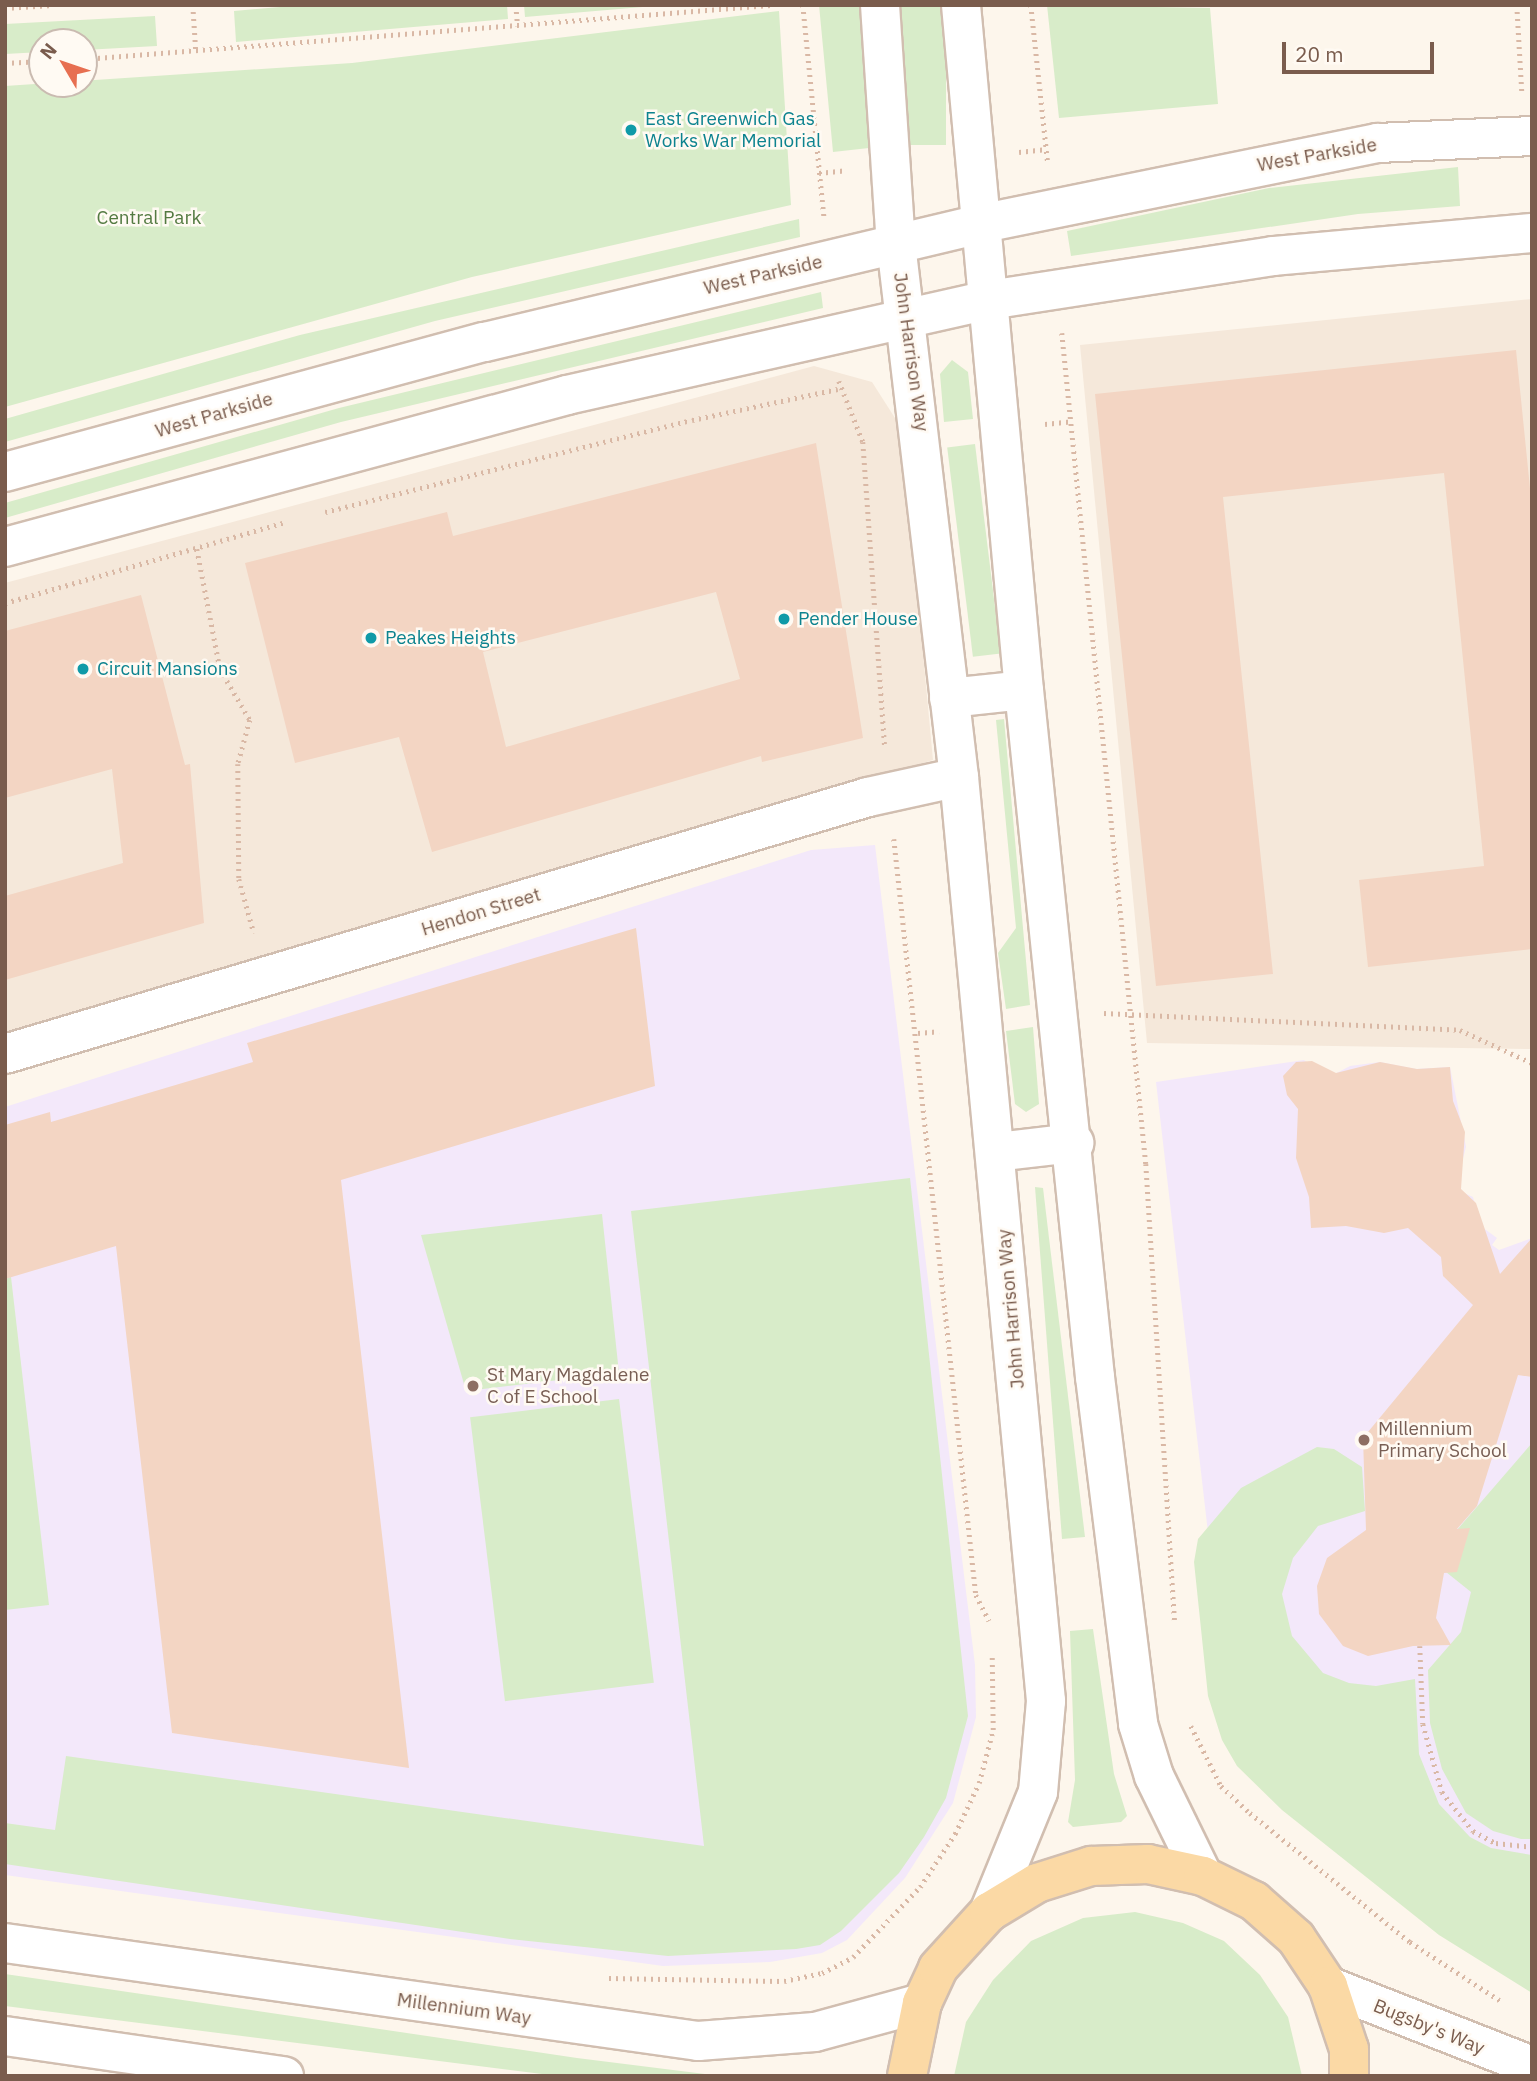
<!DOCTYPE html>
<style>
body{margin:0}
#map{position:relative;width:1537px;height:2081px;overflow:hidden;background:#fdf6ec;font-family:"IBM Plex Sans",sans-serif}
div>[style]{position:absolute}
.residential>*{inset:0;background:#f5e8da}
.education>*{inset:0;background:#f3e8fa}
.green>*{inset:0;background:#d8ecc9;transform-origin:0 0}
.building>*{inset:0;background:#f3d5c3}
.path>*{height:4.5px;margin-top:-2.25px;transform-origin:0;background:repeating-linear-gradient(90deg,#d9b8a5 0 2px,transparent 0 7px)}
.roads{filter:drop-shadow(2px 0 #d1beb0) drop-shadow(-2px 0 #d1beb0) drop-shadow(0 2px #d1beb0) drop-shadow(0 -2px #d1beb0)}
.minor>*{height:38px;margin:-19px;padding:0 19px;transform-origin:19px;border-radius:19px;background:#fff}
.major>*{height:38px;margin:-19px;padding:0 19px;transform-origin:19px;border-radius:19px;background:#fbd9a5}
.dots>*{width:19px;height:19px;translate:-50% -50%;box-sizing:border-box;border:4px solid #fffaf3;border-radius:50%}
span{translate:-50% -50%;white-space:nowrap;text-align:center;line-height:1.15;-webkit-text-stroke:5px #fffaf3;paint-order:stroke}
.culture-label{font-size:19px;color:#0d838f}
.left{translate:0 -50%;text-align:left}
.street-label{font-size:19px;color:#7a5c4d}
.park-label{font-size:19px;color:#537a41}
.education-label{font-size:19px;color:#785e54}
.frame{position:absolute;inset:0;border:7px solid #7a5c4d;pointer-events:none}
.north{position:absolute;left:28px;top:28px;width:70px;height:70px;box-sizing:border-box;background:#fffaf3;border:2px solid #cabbb1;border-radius:50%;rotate:309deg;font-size:19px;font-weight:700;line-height:28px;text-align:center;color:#7a5c4d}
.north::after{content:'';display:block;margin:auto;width:24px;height:32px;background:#e76f51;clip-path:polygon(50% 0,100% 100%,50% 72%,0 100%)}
.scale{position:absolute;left:1282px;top:42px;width:152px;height:32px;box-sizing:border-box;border:4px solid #7a5c4d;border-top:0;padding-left:9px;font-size:21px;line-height:24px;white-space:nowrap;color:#7a5c4d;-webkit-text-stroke:5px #fffaf3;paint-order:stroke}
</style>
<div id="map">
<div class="residential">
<i style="clip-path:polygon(1532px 299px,1532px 1049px,1147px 1043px,1080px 345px)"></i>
<i style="clip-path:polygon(814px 366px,872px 382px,902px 429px,933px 760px,5px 1040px,5px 583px)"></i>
</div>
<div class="education">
<i style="clip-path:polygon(875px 845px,975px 1665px,976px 1717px,953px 1803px,905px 1878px,847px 1940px,822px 1953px,770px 1962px,663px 1966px,5px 1875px,5px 1107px,811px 850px)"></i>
<i style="clip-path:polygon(1304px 1060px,1327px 1078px,1350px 1066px,1380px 1062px,1416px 1069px,1450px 1067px,1466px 1147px,1455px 1189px,1473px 1197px,1482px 1227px,1497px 1238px,1492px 1245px,1499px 1250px,1532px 1238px,1532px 1885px,1471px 1856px,1210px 1550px,1156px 1082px)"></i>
</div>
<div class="green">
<i style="clip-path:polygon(302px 5px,507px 5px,508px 19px,236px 42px,234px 11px)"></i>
<i style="clip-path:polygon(524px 5px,666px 5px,525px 17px)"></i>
<i style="clip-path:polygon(819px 5px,864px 5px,869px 148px,833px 152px)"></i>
<i style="left:897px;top:5px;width:49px;height:140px"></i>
<i style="clip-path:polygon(1047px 5px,1210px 8px,1218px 104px,1059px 118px)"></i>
<i style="clip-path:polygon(779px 11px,791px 205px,472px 277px,5px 407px,5px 86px,352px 63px)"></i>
<i style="clip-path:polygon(155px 16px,157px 46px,84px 50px,84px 42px,42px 42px,42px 52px,5px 54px,5px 24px)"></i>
<i style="clip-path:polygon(1458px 167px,1460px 206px,1358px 214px,1071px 256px,1067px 231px,1269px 188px)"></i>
<i style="clip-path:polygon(799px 219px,800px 237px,435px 321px,5px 442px,5px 419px,300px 335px)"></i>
<i style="clip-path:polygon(821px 292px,823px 308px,341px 422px,5px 518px,5px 503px,339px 408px)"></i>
<i style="clip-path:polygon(952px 360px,968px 372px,973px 419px,944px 422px,940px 374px)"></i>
<i style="left:975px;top:444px;width:211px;height:28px;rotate:83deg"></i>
<i style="clip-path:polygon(1004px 719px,1030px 1005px,1006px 1009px,998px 953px,1016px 928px,996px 720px)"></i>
<i style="clip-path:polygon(1033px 1027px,1039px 1104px,1026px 1112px,1015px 1104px,1006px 1031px)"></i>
<i style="clip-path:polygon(910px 1178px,968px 1716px,946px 1798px,924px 1837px,899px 1873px,841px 1931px,820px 1945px,796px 1949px,668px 1956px,510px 1939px,5px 1864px,5px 1823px,55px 1830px,66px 1756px,704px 1846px,631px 1211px)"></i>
<i style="clip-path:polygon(1035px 1187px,1043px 1188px,1085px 1537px,1062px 1539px)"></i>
<i style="clip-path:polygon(602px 1214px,619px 1373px,466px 1391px,421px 1235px)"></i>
<i style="clip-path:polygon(11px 1277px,49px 1605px,5px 1610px,5px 1279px)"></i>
<i style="left:619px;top:1399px;width:286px;height:150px;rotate:83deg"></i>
<i style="clip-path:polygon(1532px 1443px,1532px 1839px,1521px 1839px,1493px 1831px,1466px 1813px,1442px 1769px,1430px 1723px,1428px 1670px,1461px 1632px,1471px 1592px,1431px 1560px)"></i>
<i style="clip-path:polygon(1317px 1447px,1334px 1449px,1362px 1467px,1365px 1511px,1318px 1526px,1293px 1558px,1282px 1594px,1292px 1636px,1323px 1673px,1349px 1683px,1376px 1686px,1415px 1679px,1419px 1754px,1439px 1804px,1470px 1837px,1491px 1848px,1532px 1855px,1532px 1993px,1439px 1935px,1282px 1810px,1237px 1766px,1222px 1740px,1208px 1696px,1194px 1562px,1198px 1539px,1241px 1488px)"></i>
<i style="clip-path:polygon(1093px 1629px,1114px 1774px,1127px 1816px,1121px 1822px,1073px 1827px,1068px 1822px,1075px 1780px,1070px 1631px)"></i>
<i style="clip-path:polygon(1135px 1912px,1183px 1923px,1224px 1941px,1260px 1975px,1288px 2017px,1302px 2076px,954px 2076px,966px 2022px,993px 1980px,1031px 1941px,1083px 1918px)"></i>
<i style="clip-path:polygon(5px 1974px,577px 2058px,721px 2076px,558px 2076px,5px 2006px)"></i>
</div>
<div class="building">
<i style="clip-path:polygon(1516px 350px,1532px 508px,1532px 949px,1368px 967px,1359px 880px,1484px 866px,1444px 473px,1223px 497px,1273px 974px,1156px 986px,1095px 394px)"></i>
<i style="clip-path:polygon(evenodd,816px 443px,863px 738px,762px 762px,761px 756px,432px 852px,399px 737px,295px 763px,245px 563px,447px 512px,453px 536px,816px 443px,716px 592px,740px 679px,506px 747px,483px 652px,716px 592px)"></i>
<i style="clip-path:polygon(141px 595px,185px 765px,190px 764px,204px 923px,5px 980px,5px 896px,123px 863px,112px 769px,5px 798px,5px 631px)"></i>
<i style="clip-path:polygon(636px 928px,655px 1086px,341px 1180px,409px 1768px,172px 1733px,116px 1246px,5px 1279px,5px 1125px,50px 1112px,51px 1122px,253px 1062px,247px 1043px)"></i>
<i style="clip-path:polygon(1312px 1061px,1336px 1073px,1380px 1062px,1417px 1069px,1450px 1067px,1453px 1101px,1465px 1132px,1461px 1189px,1476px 1203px,1500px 1274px,1532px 1238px,1532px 1377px,1518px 1375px,1477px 1506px,1457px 1529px,1470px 1528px,1457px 1572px,1444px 1573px,1436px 1618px,1451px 1645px,1413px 1646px,1368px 1656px,1343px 1646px,1319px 1614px,1317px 1586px,1327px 1558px,1366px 1530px,1363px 1438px,1473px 1305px,1443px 1276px,1441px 1257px,1408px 1228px,1384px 1233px,1346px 1226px,1311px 1228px,1309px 1197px,1296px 1158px,1298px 1109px,1287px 1095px,1283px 1076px,1296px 1062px)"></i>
</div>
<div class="path">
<i style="left:193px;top:5px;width:47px;rotate:86.3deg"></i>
<i style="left:516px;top:5px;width:21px;rotate:85deg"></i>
<i style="left:803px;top:5px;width:212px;rotate:84.3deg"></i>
<i style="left:1031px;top:5px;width:160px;rotate:83.9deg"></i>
<i style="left:1517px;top:5px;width:87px;rotate:86.7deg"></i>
<i style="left:5px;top:8px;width:48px;rotate:-3.6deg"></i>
<i style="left:84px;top:59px;width:689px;rotate:-4.49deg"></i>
<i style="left:5px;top:63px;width:37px;rotate:-3deg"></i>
<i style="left:1019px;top:152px;width:28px;rotate:-6deg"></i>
<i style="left:819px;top:173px;width:27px;rotate:-6deg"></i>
<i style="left:1062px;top:333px;width:835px;rotate:84.23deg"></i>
<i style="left:1146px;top:1164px;width:458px;rotate:86.4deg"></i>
<i style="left:839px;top:381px;width:66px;rotate:68.5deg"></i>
<i style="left:863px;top:442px;width:306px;rotate:85.9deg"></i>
<i style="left:1045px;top:424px;width:27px;rotate:-6deg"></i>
<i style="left:325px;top:512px;width:378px;rotate:-14.1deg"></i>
<i style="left:692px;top:420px;width:149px;rotate:-12deg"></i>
<i style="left:197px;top:549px;width:122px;rotate:79.1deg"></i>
<i style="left:220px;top:669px;width:59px;rotate:59.5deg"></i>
<i style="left:250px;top:720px;width:46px;rotate:105.3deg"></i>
<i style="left:238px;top:764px;width:115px;rotate:89.5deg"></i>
<i style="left:239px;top:879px;width:56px;rotate:74.5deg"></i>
<i style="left:5px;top:603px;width:289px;rotate:-16.1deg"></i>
<i style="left:894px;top:839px;width:760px;rotate:83.81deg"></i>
<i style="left:976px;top:1595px;width:29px;rotate:63deg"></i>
<i style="left:1104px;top:1013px;width:356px;rotate:2.7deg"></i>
<i style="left:1460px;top:1030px;width:79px;rotate:24.6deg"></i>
<i style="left:918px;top:1033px;width:21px;rotate:-5deg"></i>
<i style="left:1420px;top:1646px;width:78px;rotate:87.8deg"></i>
<i style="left:1423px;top:1724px;width:71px;rotate:74.4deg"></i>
<i style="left:1442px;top:1792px;width:50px;rotate:51.5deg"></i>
<i style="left:1473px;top:1831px;width:26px;rotate:28deg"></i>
<i style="left:1496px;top:1843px;width:36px;rotate:6deg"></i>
<i style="left:1191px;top:1726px;width:67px;rotate:63.4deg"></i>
<i style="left:1221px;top:1786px;width:40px;rotate:43deg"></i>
<i style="left:1250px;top:1813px;width:206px;rotate:38.9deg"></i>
<i style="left:1410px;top:1942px;width:108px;rotate:33deg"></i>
<i style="left:609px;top:1978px;width:175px;rotate:1deg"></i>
<i style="left:784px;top:1981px;width:39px;rotate:-12deg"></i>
<i style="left:822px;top:1973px;width:35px;rotate:-27deg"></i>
<i style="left:853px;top:1957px;width:97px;rotate:-46.3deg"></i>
<i style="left:920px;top:1887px;width:64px;rotate:-56.6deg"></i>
<i style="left:955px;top:1834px;width:56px;rotate:-64.8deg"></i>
<i style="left:979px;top:1783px;width:55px;rotate:-75.2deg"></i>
<i style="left:993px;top:1730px;width:76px;rotate:-90.8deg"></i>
</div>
<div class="roads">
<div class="minor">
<i style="left:880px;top:5px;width:240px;rotate:86.2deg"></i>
<i style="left:896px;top:244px;width:537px;rotate:83.26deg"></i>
<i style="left:959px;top:777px;width:928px;rotate:84.62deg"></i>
<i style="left:1046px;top:1701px;width:91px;rotate:95deg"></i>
<i style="left:1038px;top:1792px;width:130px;rotate:112.2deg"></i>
<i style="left:961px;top:5px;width:688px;rotate:84.75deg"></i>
<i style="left:1024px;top:690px;width:691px;rotate:84.1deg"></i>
<i style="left:1095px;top:1377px;width:350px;rotate:82.9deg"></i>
<i style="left:1138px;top:1724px;width:54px;rotate:72.9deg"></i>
<i style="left:1154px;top:1776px;width:111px;rotate:63.9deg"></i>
<i style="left:5px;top:472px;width:497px;rotate:-15.2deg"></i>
<i style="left:485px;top:342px;width:513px;rotate:-13.41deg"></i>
<i style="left:984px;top:223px;width:402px;rotate:-11.5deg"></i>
<i style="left:1378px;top:143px;width:154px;rotate:-2.6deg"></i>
<i style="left:5px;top:547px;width:582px;rotate:-15.13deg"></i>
<i style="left:567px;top:395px;width:433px;rotate:-12.7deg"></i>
<i style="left:989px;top:300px;width:288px;rotate:-8.8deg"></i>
<i style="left:1274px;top:256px;width:259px;rotate:-5.1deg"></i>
<i style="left:949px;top:698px;width:75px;rotate:-6.1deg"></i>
<i style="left:5px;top:1054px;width:900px;rotate:-16.58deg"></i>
<i style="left:868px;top:797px;width:93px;rotate:-12.4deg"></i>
<i style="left:996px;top:1152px;width:79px;rotate:-6.6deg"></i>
<i style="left:5px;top:1943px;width:700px;rotate:8.05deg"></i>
<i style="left:698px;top:2041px;width:117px;rotate:-4.4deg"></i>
<i style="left:815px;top:2032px;width:111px;rotate:-15.2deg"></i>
<i style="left:1328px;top:1986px;width:219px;rotate:21.4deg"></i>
<i style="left:5px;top:2036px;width:282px;rotate:8.2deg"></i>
</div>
<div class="major">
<i style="left:907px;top:2076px;width:75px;rotate:-78.4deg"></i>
<i style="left:922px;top:2003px;width:38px;rotate:-65deg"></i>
<i style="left:938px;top:1968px;width:76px;rotate:-47.7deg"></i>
<i style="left:989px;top:1912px;width:56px;rotate:-31.1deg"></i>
<i style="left:1037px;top:1883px;width:57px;rotate:-17.5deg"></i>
<i style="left:1091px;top:1866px;width:57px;rotate:-2deg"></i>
<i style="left:1148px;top:1864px;width:56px;rotate:12.3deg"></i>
<i style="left:1203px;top:1876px;width:57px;rotate:26.1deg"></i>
<i style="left:1254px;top:1901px;width:56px;rotate:41.4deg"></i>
<i style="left:1296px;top:1938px;width:58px;rotate:56.3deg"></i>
<i style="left:1328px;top:1986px;width:66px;rotate:71.6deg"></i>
<i style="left:1349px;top:2049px;width:27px;rotate:90deg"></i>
</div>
</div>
<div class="dots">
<i style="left:631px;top:130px;background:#0f9aa8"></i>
<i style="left:784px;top:619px;background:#0f9aa8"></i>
<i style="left:371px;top:638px;background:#0f9aa8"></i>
<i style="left:83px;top:669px;background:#0f9aa8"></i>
<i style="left:473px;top:1386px;background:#8d6e63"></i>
<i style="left:1364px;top:1440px;background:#8d6e63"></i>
</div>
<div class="culture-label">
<span class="left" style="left:645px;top:130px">East Greenwich Gas<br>Works War Memorial</span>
<span class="left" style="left:798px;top:619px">Pender House</span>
<span class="left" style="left:385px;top:638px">Peakes Heights</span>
<span class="left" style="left:97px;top:669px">Circuit Mansions</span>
</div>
<div class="street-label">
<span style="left:1317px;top:155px;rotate:-10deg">West Parkside</span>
<span style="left:763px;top:275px;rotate:-13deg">West Parkside</span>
<span style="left:911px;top:352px;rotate:82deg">John Harrison Way</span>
<span style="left:214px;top:415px;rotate:-16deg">West Parkside</span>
<span style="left:481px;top:912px;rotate:-17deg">Hendon Street</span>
<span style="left:1011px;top:1309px;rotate:-95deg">John Harrison Way</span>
<span style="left:464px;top:2009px;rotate:8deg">Millennium Way</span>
<span style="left:1429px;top:2027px;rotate:22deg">Bugsby's Way</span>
</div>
<div class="park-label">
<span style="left:149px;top:218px">Central Park</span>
</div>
<div class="education-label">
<span class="left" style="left:487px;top:1386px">St Mary Magdalene<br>C of E School</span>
<span class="left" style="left:1378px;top:1440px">Millennium<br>Primary School</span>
</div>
<div class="frame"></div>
<div class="north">N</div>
<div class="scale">20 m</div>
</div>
